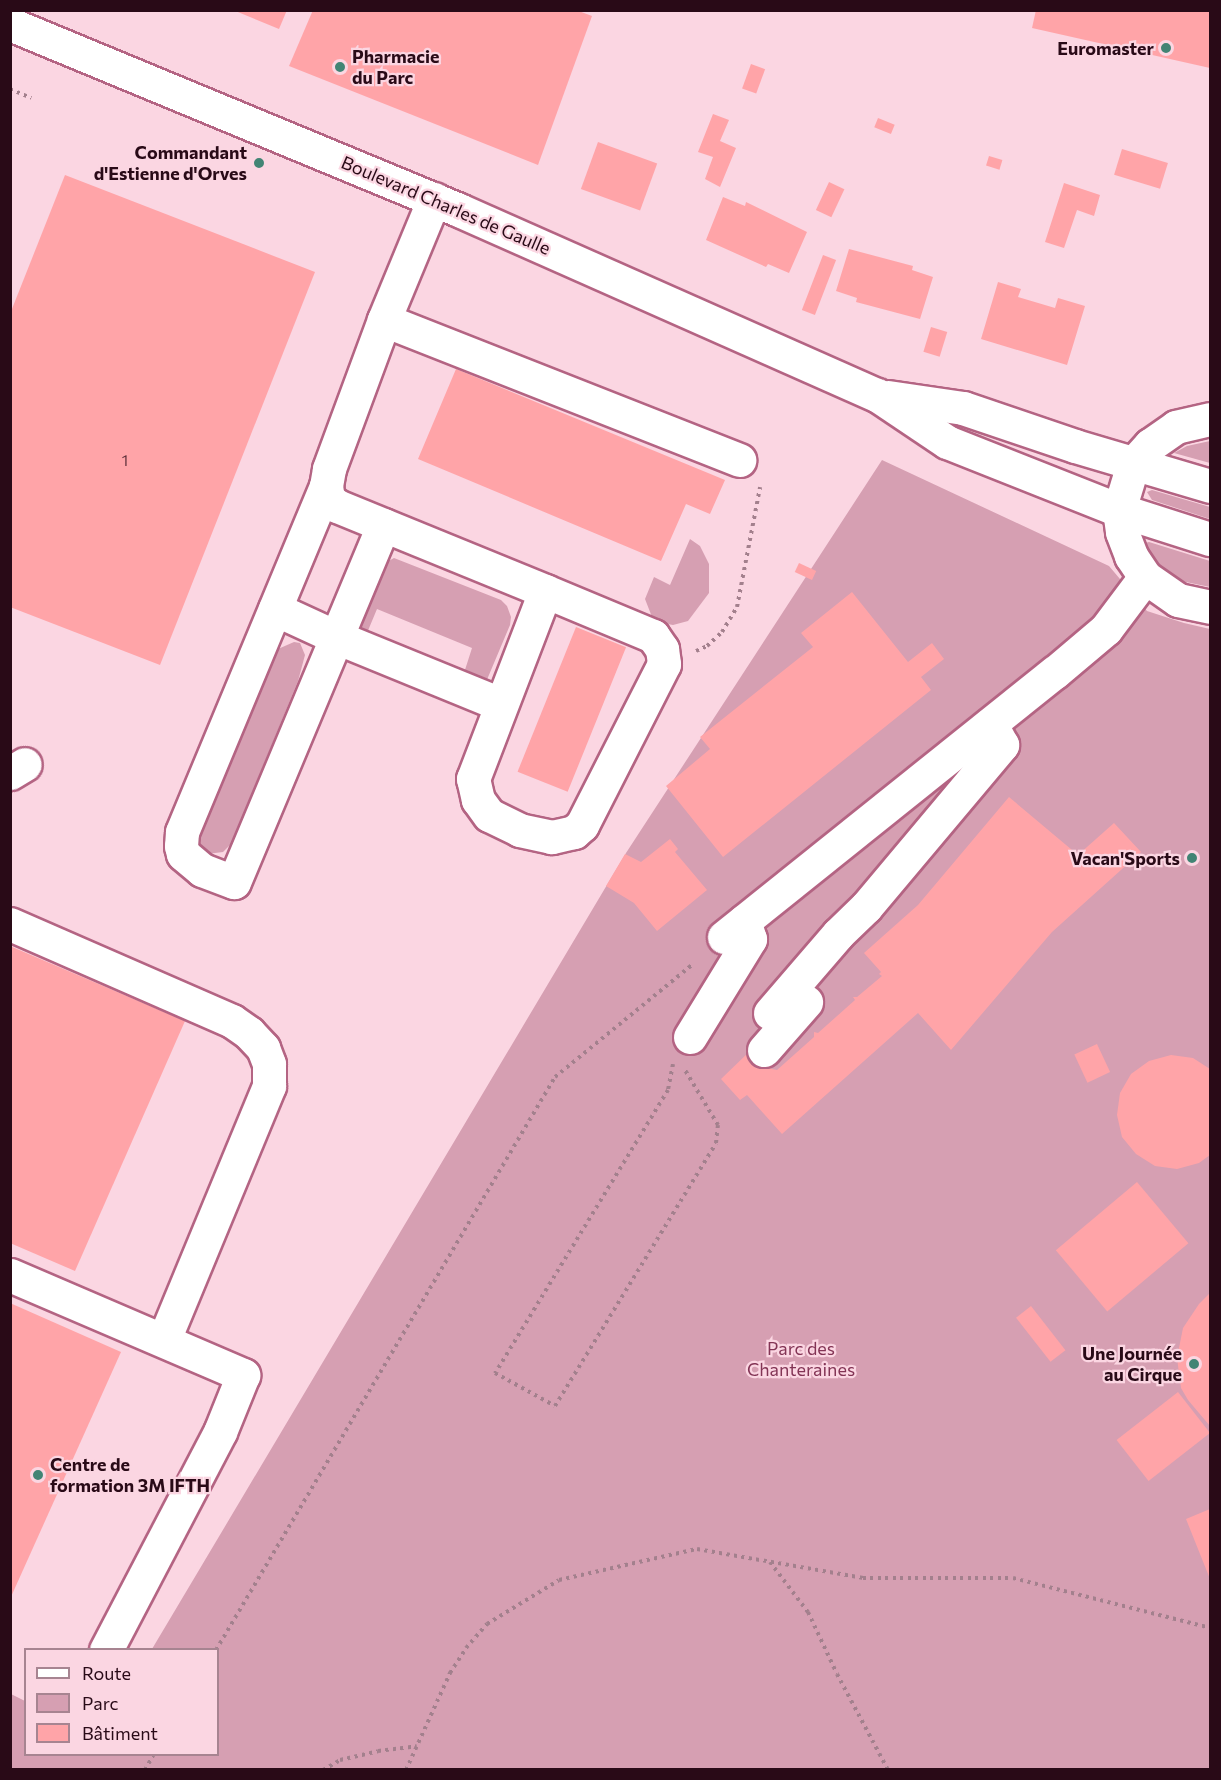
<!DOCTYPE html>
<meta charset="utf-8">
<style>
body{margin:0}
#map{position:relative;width:1221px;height:1780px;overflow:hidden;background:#fbd6e2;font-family:Commissioner,sans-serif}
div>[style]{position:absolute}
.green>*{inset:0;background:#d69fb2}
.building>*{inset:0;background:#ffa4a8;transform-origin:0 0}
.path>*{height:4px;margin-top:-2px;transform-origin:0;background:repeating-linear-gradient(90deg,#a3808d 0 3px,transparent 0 7.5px)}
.roads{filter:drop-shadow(2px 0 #b46483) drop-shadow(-2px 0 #b46483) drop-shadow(0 2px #b46483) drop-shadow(0 -2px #b46483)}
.minor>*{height:33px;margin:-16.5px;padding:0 16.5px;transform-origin:16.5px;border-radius:16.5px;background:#fff}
.major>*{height:33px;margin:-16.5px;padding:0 16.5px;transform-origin:16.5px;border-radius:16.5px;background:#fff}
.dots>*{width:16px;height:16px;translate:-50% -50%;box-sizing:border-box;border:3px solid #fbd6e2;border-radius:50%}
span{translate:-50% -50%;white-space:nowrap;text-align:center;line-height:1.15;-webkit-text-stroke:4.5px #fbd6e2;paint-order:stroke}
.number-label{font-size:15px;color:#5e303b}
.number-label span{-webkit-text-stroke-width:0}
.poi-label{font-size:18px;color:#290a17;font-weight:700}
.right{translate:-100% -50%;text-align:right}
.left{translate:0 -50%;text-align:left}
.street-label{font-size:18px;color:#290a17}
.park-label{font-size:18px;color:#833455}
.frame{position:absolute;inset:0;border:12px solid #290a17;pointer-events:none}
.legend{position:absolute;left:24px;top:1648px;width:195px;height:108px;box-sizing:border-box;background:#fbd6e2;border:2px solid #a78491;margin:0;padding:8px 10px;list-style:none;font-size:18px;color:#290a17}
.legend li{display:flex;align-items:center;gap:12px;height:30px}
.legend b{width:30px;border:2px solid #a78491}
</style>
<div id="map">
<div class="green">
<i style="clip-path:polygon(1210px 441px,1210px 463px,1174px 453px,1187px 446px)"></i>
<i style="clip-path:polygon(882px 460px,1109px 566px,1147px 611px,1184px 623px,1210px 629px,1210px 1769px,11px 1770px,11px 1694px,25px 1701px,26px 1754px,218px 1754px,218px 1650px,152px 1649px,626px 853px)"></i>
<i style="clip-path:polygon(1152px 490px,1210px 507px,1210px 519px,1152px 500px,1147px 492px)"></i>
<i style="clip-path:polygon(690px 539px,700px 546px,709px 564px,709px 593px,688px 621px,673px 625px,662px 623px,652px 617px,645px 599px,654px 577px,670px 585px)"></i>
<i style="clip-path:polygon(1149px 542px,1210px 561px,1210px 587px,1181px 581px,1169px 575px,1157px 565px,1145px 548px,1145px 543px)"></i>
<i style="clip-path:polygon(394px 558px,501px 600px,507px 606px,511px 617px,510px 625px,486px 682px,464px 673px,472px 648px,377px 609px,367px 633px,363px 630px,359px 621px,385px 563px)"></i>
<i style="clip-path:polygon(294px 642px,300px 643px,305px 655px,298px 681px,231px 844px,223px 852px,207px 854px,201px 848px,200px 835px,278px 649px)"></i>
</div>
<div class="building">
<i style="clip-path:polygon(233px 10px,287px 10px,279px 29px)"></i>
<i style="clip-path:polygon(313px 10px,576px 10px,592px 16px,538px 165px,289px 66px)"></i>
<i style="clip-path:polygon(1036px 10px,1210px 10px,1210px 68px,1032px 28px)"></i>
<i style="left:751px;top:64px;width:15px;height:26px;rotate:20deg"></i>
<i style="clip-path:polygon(713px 114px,729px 120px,720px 141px,736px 148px,720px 187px,705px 179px,713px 157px,698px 152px)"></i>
<i style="left:878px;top:118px;width:18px;height:10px;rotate:22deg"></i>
<i style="left:598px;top:142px;width:63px;height:50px;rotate:20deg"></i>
<i style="left:1122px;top:149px;width:48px;height:27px;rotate:17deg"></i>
<i style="left:989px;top:156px;width:14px;height:10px;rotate:17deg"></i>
<i style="clip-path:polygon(65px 175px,315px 272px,160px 665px,10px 607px,10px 314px)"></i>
<i style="left:829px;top:182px;width:17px;height:31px;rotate:25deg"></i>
<i style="clip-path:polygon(1064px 183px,1100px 195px,1094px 216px,1077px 210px,1064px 248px,1045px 242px)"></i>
<i style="clip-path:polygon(723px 197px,745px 206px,746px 202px,807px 232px,789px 273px,768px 264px,766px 267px,706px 240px)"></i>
<i style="clip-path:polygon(849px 249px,913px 266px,912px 270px,933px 277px,920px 319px,856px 302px,857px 298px,836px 291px)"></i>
<i style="left:823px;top:255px;width:14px;height:59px;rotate:21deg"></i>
<i style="clip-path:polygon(998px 282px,1021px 289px,1018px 297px,1055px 308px,1058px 298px,1085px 306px,1067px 365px,981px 339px)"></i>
<i style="left:931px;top:327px;width:17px;height:26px;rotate:17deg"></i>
<i style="clip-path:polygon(456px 369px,725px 480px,710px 514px,686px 504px,661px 561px,418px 459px)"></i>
<i style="left:799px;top:563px;width:19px;height:10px;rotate:25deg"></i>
<i style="clip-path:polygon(852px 592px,908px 662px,932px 643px,944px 659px,921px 677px,931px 690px,723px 857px,666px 786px,710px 749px,700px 737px,813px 647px,801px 633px)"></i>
<i style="left:576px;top:627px;width:54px;height:156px;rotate:22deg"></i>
<i style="clip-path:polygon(1009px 797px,1078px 855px,1114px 823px,1141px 852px,1052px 932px,951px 1050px,918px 1013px,782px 1134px,747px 1095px,740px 1100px,721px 1079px,750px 1051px,772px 1069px,777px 1070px,814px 1037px,814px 1032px,818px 1033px,855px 1000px,853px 997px,857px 997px,882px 976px,879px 974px,881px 972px,864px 953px,918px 905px)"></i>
<i style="clip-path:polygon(670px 839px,678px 849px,675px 852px,707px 890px,657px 931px,634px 903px,606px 886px,625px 854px,641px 862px)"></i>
<i style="clip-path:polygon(10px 946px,185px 1021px,75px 1271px,10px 1243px)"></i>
<i style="left:1097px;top:1044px;width:31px;height:25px;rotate:65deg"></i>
<i style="clip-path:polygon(1171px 1055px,1193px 1058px,1210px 1069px,1210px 1155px,1199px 1163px,1177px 1169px,1155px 1166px,1136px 1154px,1122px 1137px,1117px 1115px,1120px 1093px,1131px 1074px,1149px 1061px)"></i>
<i style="left:1137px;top:1182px;width:80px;height:106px;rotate:50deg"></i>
<i style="clip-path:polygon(1210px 1293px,1210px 1426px,1188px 1400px,1181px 1388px,1177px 1358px,1183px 1328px,1199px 1304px)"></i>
<i style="clip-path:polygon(10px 1303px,121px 1352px,10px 1599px)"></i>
<i style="left:1031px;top:1306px;width:56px;height:19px;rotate:52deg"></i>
<i style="left:1178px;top:1392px;width:52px;height:78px;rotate:52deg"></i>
<i style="clip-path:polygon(1210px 1509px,1210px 1579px,1186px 1519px)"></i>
</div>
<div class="path">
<i style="left:10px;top:89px;width:23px;rotate:23deg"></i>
<i style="left:696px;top:651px;width:12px;rotate:-24deg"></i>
<i style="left:707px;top:646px;width:21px;rotate:-43deg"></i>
<i style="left:722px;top:632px;width:29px;rotate:-59deg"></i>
<i style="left:737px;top:607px;width:122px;rotate:-79.1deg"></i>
<i style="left:673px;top:1064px;width:26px;rotate:101deg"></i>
<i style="left:668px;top:1090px;width:332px;rotate:121.4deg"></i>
<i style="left:495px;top:1373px;width:68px;rotate:28.8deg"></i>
<i style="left:555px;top:1406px;width:308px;rotate:-58.5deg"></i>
<i style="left:716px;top:1143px;width:18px;rotate:-84deg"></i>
<i style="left:718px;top:1125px;width:64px;rotate:-121deg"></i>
<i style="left:770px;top:1562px;width:63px;rotate:52.8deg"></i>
<i style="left:808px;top:1612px;width:68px;rotate:64.9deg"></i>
<i style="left:837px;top:1674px;width:109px;rotate:62deg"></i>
<i style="left:216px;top:1650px;width:666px;rotate:-59.39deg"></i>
<i style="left:555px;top:1077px;width:177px;rotate:-39.3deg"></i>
<i style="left:145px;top:1770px;width:18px;rotate:-61deg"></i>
<i style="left:323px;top:1770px;width:20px;rotate:-30deg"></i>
<i style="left:340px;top:1760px;width:39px;rotate:-13deg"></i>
<i style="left:378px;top:1751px;width:39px;rotate:-7deg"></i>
<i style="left:406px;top:1770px;width:107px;rotate:-65.6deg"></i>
<i style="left:450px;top:1673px;width:30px;rotate:-57deg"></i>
<i style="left:466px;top:1648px;width:32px;rotate:-49deg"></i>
<i style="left:487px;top:1624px;width:84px;rotate:-31.4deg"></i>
<i style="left:559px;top:1580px;width:141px;rotate:-12.7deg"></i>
<i style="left:697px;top:1549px;width:169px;rotate:9.9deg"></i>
<i style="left:863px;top:1578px;width:150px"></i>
<i style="left:1013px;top:1578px;width:203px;rotate:14.2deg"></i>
</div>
<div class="roads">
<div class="minor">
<i style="left:434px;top:199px;width:131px;rotate:112.5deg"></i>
<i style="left:384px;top:320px;width:159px;rotate:110.3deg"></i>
<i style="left:329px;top:469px;width:17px;rotate:100deg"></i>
<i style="left:326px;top:486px;width:13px;rotate:81deg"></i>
<i style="left:328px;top:499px;width:11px;rotate:38deg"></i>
<i style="left:337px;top:506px;width:225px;rotate:22.2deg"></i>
<i style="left:545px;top:591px;width:117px;rotate:22.6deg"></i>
<i style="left:653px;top:636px;width:16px;rotate:55deg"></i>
<i style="left:662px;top:649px;width:15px;rotate:82deg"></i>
<i style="left:664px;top:664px;width:181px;rotate:117deg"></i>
<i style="left:582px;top:825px;width:11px;rotate:139deg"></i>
<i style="left:574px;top:832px;width:23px;rotate:167deg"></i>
<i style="left:552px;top:837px;width:33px;rotate:-168deg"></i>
<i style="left:520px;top:830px;width:34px;rotate:-154deg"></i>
<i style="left:489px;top:815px;width:19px;rotate:-126deg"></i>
<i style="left:478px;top:800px;width:22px;rotate:-103deg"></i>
<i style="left:473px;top:779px;width:201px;rotate:-69deg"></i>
<i style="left:384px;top:320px;width:382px;rotate:21.5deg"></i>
<i style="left:326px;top:486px;width:375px;rotate:112.6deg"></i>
<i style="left:182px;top:832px;width:14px;rotate:94deg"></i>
<i style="left:181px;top:846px;width:8px;rotate:76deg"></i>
<i style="left:183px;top:854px;width:25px;rotate:40deg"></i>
<i style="left:202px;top:870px;width:34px;rotate:21deg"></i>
<i style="left:234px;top:882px;width:387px;rotate:-67.3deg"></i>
<i style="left:275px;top:609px;width:67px;rotate:24.7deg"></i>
<i style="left:336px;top:637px;width:177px;rotate:22.2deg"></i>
<i style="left:10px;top:773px;width:17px;rotate:-31deg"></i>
<i style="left:10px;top:924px;width:242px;rotate:23.6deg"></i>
<i style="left:232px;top:1021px;width:21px;rotate:35deg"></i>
<i style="left:249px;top:1033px;width:21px;rotate:47deg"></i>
<i style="left:263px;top:1048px;width:17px;rotate:69deg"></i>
<i style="left:269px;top:1064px;width:22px;rotate:90deg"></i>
<i style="left:269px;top:1086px;width:275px;rotate:112.5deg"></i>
<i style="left:724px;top:937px;width:423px;rotate:-38.7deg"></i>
<i style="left:1054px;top:673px;width:68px;rotate:-40.2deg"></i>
<i style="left:1106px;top:629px;width:65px;rotate:-53.1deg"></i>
<i style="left:770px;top:1013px;width:104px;rotate:-49.3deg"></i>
<i style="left:838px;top:934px;width:39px;rotate:-44deg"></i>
<i style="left:866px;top:907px;width:212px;rotate:-50deg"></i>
<i style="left:1002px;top:745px;width:24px;rotate:-118deg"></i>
<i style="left:690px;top:1037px;width:115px;rotate:-58.5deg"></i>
<i style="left:750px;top:939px;width:19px;rotate:-108deg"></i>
<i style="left:764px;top:1050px;width:64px;rotate:-48.8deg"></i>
<i style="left:10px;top:1275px;width:254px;rotate:23.2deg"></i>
<i style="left:243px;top:1375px;width:61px;rotate:112deg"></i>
<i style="left:220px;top:1432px;width:246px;rotate:117.6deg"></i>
</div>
<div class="major">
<i style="left:10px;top:24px;width:486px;rotate:22.5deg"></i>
<i style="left:459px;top:210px;width:457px;rotate:23.9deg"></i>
<i style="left:877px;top:395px;width:84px;rotate:33.9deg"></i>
<i style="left:947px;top:442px;width:185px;rotate:21.6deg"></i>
<i style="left:1119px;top:510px;width:96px;rotate:17.7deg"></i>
<i style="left:888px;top:397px;width:76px;rotate:8.3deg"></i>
<i style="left:963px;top:408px;width:118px;rotate:18.7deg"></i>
<i style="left:1075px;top:446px;width:141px;rotate:16.5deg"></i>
<i style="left:1210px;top:419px;width:35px;rotate:167deg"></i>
<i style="left:1176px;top:427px;width:32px;rotate:145deg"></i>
<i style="left:1150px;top:445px;width:25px;rotate:132deg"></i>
<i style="left:1133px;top:464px;width:48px;rotate:106.9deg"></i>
<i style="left:1119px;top:510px;width:22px;rotate:82deg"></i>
<i style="left:1122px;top:532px;width:26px;rotate:69deg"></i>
<i style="left:1131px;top:556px;width:25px;rotate:56deg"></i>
<i style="left:1145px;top:577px;width:40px;rotate:34.9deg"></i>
<i style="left:1178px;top:600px;width:33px;rotate:12deg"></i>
</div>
</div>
<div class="dots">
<i style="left:1166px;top:48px;background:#428474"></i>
<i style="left:340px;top:67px;background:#428474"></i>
<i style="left:259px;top:163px;background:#428474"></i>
<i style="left:1192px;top:858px;background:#428474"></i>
<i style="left:1194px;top:1364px;background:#428474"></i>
<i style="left:38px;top:1475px;background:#428474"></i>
</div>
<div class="number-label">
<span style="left:125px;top:461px">1</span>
</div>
<div class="poi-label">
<span class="right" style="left:1154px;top:48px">Euromaster</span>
<span class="left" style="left:352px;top:67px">Pharmacie<br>du Parc</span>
<span class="right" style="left:247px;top:163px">Commandant<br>d'Estienne d'Orves</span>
<span class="right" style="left:1180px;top:858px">Vacan'Sports</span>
<span class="right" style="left:1182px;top:1364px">Une Journée<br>au Cirque</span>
<span class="left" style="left:50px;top:1475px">Centre de<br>formation 3M IFTH</span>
</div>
<div class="street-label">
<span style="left:446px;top:205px;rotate:23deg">Boulevard Charles de Gaulle</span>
</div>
<div class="park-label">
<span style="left:801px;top:1359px">Parc des<br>Chanteraines</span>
</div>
<div class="frame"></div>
<ul class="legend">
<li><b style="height:8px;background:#fff"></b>Route</li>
<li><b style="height:16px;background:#d69fb2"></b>Parc</li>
<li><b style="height:16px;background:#ffa4a8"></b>Bâtiment</li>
</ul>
</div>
